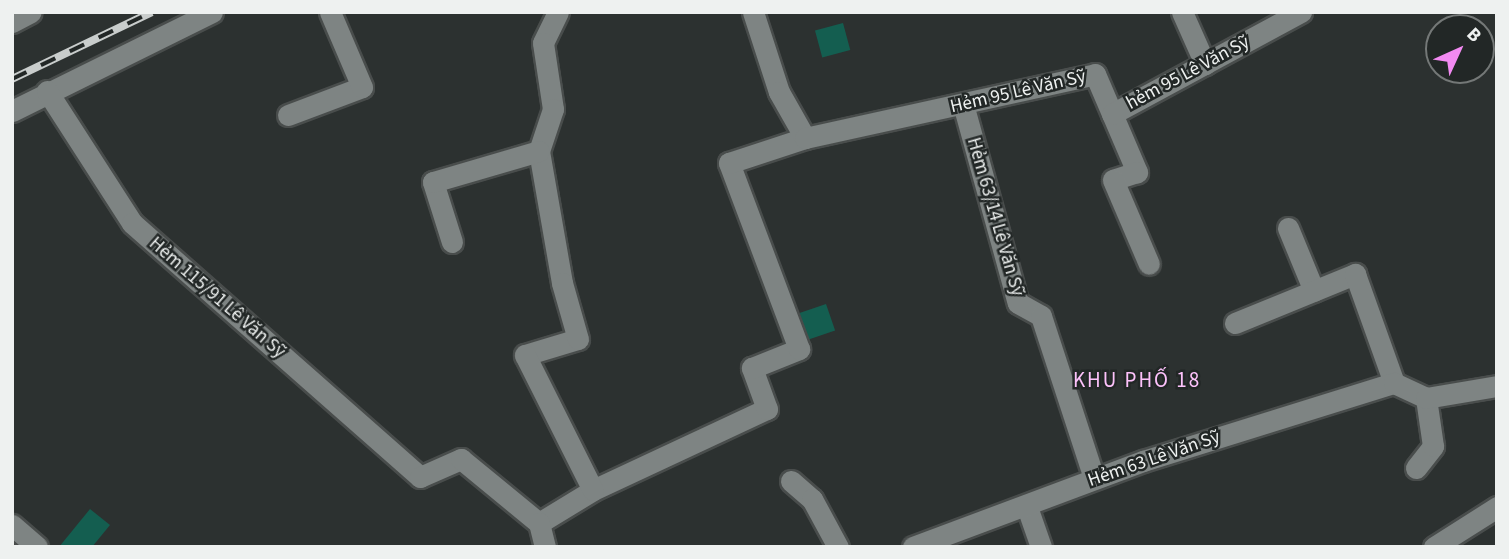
<!DOCTYPE html>
<meta charset="utf-8">
<style>
body{margin:0}
#map{position:relative;width:1509px;height:559px;overflow:hidden;background:#2c3130;font-family:"Source Sans 3",sans-serif}
div>[style]{position:absolute}
.building>*{inset:0;background:#145e50;transform-origin:0 0}
.roads{filter:drop-shadow(2px 0 #494d4c) drop-shadow(-2px 0 #494d4c) drop-shadow(0 2px #494d4c) drop-shadow(0 -2px #494d4c)}
.lane>*{height:21px;margin:-10.5px;padding:0 10.5px;transform-origin:10.5px;border-radius:10.5px;background:#7e8483}
.street>*{height:21px;margin:-10.5px;padding:0 10.5px;transform-origin:10.5px;border-radius:10.5px;background:#7e8483}
.rail>*{height:8px;margin-top:-4px;transform-origin:0;background:repeating-linear-gradient(90deg,#222726 0 16px,#c9cdcc 0 32px);box-sizing:border-box;border-block:2px solid #c9cdcc}
span{translate:-50% -50%;white-space:nowrap;text-align:center;line-height:1.15;-webkit-text-stroke:5px #222726;paint-order:stroke}
.street-label{font-size:19px;color:#eef1f0}
.neighbourhood-label{font-size:21px;color:#fdc2fb;letter-spacing:2px}
.frame{position:absolute;inset:0;border:14px solid #eef1f0;pointer-events:none}
.north{position:absolute;left:1425px;top:14px;width:70px;height:70px;box-sizing:border-box;background:#222726;border:2px solid #747877;border-radius:50%;rotate:45deg;font-size:19px;font-weight:700;line-height:28px;text-align:center;color:#eef1f0}
.north::after{content:'';display:block;margin:auto;width:24px;height:32px;background:#f38af2;clip-path:polygon(50% 0,100% 100%,50% 72%,0 100%)}
</style>
<div id="map">
<div class="building">
<i style="left:843px;top:23px;width:28px;height:29px;rotate:75deg"></i>
<i style="left:826px;top:304px;width:28px;height:28px;rotate:71deg"></i>
<i style="clip-path:polygon(90px 509px,110px 525px,92px 547px,59px 547px)"></i>
</div>
<div class="roads">
<div class="lane">
<i style="left:12px;top:111px;width:223px;rotate:-26.3deg"></i>
<i style="left:525px;top:355px;width:55px;rotate:-16.8deg"></i>
<i style="left:1027px;top:507px;width:42px;rotate:70.7deg"></i>
<i style="left:539px;top:523px;width:63px;rotate:-31.4deg"></i>
<i style="left:593px;top:490px;width:192px;rotate:-25deg"></i>
<i style="left:767px;top:409px;width:44px;rotate:-110.1deg"></i>
<i style="left:752px;top:368px;width:51px;rotate:-22deg"></i>
<i style="left:799px;top:349px;width:199px;rotate:-110.6deg"></i>
<i style="left:729px;top:163px;width:80px;rotate:-18.2deg"></i>
<i style="left:1434px;top:547px;width:75px;rotate:-32.4deg"></i>
</div>
<div class="street">
<i style="left:558px;top:12px;width:34px;rotate:116deg"></i>
<i style="left:543px;top:43px;width:67px;rotate:81.4deg"></i>
<i style="left:553px;top:109px;width:44px;rotate:108.4deg"></i>
<i style="left:539px;top:151px;width:134px;rotate:80.1deg"></i>
<i style="left:562px;top:283px;width:58px;rotate:74.1deg"></i>
<i style="left:753px;top:12px;width:84px;rotate:72deg"></i>
<i style="left:779px;top:92px;width:53px;rotate:60.5deg"></i>
<i style="left:805px;top:138px;width:297px;rotate:-12.4deg"></i>
<i style="left:1095px;top:74px;width:107px;rotate:66.8deg"></i>
<i style="left:1137px;top:172px;width:25px;rotate:162deg"></i>
<i style="left:1113px;top:180px;width:91px;rotate:66.8deg"></i>
<i style="left:1182px;top:12px;width:57px;rotate:66.1deg"></i>
<i style="left:12px;top:22px;width:21px;rotate:-28deg"></i>
<i style="left:47px;top:91px;width:157px;rotate:57.2deg"></i>
<i style="left:132px;top:223px;width:384px;rotate:41.4deg"></i>
<i style="left:420px;top:477px;width:45px;rotate:-23.7deg"></i>
<i style="left:461px;top:459px;width:101px;rotate:39.4deg"></i>
<i style="left:539px;top:523px;width:25px;rotate:76deg"></i>
<i style="left:963px;top:104px;width:206px;rotate:74.6deg"></i>
<i style="left:1018px;top:303px;width:26px;rotate:29deg"></i>
<i style="left:1041px;top:316px;width:170px;rotate:71.9deg"></i>
<i style="left:1112px;top:114px;width:215px;rotate:-28.4deg"></i>
<i style="left:288px;top:115px;width:79px;rotate:-20.7deg"></i>
<i style="left:362px;top:87px;width:82px;rotate:-113.1deg"></i>
<i style="left:1288px;top:228px;width:68px;rotate:67.6deg"></i>
<i style="left:452px;top:242px;width:63px;rotate:-107.6deg"></i>
<i style="left:433px;top:182px;width:110px;rotate:-16.3deg"></i>
<i style="left:1235px;top:323px;width:130px;rotate:-22.2deg"></i>
<i style="left:1355px;top:274px;width:116px;rotate:70.3deg"></i>
<i style="left:525px;top:355px;width:151px;rotate:63.3deg"></i>
<i style="left:1416px;top:468px;width:28px;rotate:-52deg"></i>
<i style="left:1433px;top:446px;width:49px;rotate:-98.3deg"></i>
<i style="left:791px;top:481px;width:28px;rotate:41deg"></i>
<i style="left:812px;top:499px;width:55px;rotate:61.6deg"></i>
<i style="left:12px;top:525px;width:33px;rotate:41deg"></i>
<i style="left:913px;top:547px;width:246px;rotate:-20.5deg"></i>
<i style="left:1143px;top:461px;width:263px;rotate:-17.3deg"></i>
<i style="left:1394px;top:383px;width:35px;rotate:25deg"></i>
<i style="left:1426px;top:398px;width:72px;rotate:-9.6deg"></i>
</div>
</div>
<div class="rail">
<i style="left:12px;top:79px;width:155px;rotate:-25.6deg"></i>
</div>
<div class="street-label">
<span style="left:1188px;top:73px;rotate:-28deg">hẻm 95 Lê Văn Sỹ</span>
<span style="left:1018px;top:92px;rotate:-13deg">Hẻm 95 Lê Văn Sỹ</span>
<span style="left:995px;top:217px;rotate:74deg">Hẻm 63/14 Lê Văn Sỹ</span>
<span style="left:217px;top:298px;rotate:41deg">Hẻm 115/91 Lê Văn Sỹ</span>
<span style="left:1154px;top:459px;rotate:-19deg">Hẻm 63 Lê Văn Sỹ</span>
</div>
<div class="neighbourhood-label">
<span style="left:1137px;top:380px">KHU PHỐ 18</span>
</div>
<div class="frame"></div>
<div class="north">B</div>
</div>
